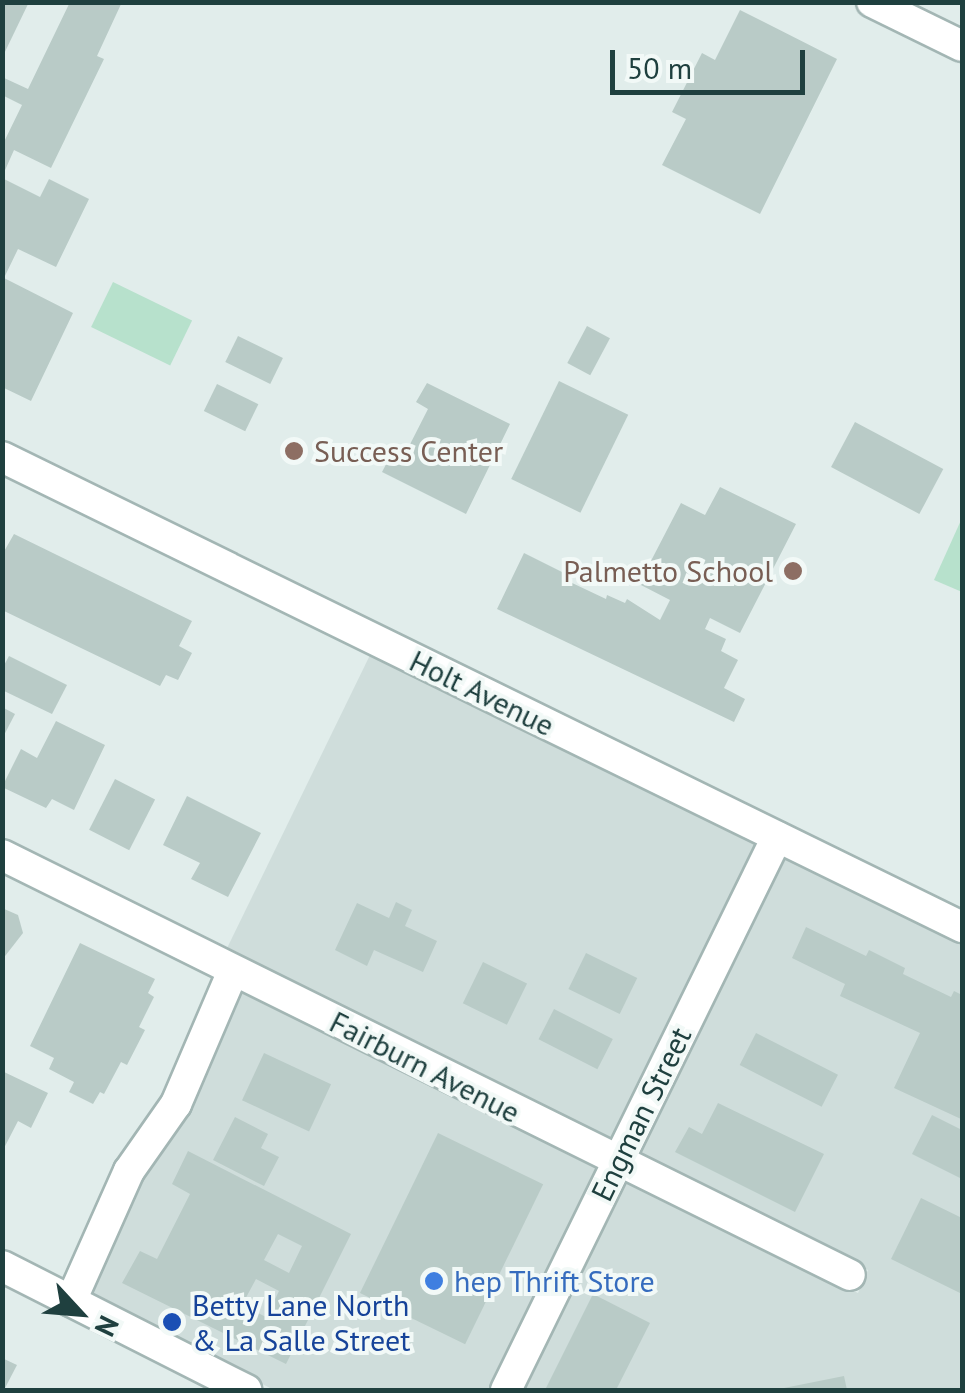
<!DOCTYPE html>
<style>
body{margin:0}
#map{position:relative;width:965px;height:1393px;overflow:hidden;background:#e1edeb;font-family:"PT Sans",sans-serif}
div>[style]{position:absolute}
.built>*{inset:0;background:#cfdddb;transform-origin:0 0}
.green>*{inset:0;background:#b7e1cc;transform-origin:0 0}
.building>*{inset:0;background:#b9cbc7;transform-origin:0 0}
.roads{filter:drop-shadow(2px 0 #a3b6b4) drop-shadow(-2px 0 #a3b6b4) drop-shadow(0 2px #a3b6b4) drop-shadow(0 -2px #a3b6b4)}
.minor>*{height:30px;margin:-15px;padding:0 15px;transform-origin:15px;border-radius:15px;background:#fff}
.tertiary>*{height:30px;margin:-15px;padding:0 15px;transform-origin:15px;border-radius:15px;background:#fff}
.dots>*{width:28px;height:28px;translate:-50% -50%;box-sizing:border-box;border:5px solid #f2f9f7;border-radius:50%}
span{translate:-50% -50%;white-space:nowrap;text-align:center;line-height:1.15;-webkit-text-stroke:8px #f2f9f7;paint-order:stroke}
.education-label{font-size:30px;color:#785e54}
.left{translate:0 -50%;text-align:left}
.right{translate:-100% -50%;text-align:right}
.street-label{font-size:30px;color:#1f403f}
.shop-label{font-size:30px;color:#366cbe}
.transit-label{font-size:30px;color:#164399}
.frame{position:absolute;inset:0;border:5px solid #1f403f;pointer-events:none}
.north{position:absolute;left:30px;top:1263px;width:100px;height:100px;-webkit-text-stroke:8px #f2f9f7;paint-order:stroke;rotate:116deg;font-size:28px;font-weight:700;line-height:40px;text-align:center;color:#1f403f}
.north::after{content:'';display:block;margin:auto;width:35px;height:45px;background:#1f403f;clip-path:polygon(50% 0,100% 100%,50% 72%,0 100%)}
.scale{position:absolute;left:610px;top:50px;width:195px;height:45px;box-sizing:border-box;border:5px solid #1f403f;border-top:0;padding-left:12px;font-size:30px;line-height:35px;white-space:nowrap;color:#1f403f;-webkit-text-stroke:8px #f2f9f7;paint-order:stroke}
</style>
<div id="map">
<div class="built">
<i style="left:371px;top:653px;width:430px;height:333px;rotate:26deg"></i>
<i style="clip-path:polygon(784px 856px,962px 942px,962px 1390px,522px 1390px,625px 1182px,858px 1293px,868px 1270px,637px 1158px)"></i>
<i style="clip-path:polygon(241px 990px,598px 1168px,489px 1390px,274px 1390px,91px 1296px,141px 1180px,190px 1110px)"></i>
</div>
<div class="green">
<i style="left:113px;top:282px;width:88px;height:50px;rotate:26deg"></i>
<i style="clip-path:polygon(962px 518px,962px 592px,934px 580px)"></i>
</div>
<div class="building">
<i style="clip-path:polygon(2px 2px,29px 2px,2px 58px)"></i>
<i style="clip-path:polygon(70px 2px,122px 2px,97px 56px,104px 59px,51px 168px,14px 150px,2px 177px,2px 146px,22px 105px,2px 95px,2px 77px,28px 89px)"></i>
<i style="clip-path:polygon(740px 10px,837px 59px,760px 214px,662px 165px,686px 119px,672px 112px,702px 53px,715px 60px)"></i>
<i style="clip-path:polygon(2px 178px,40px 197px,49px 179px,89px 199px,56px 267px,18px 249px,4px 278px,73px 313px,31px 401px,2px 387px)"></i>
<i style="left:587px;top:326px;width:26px;height:42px;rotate:28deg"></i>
<i style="left:238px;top:336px;width:50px;height:29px;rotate:26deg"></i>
<i style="left:559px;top:381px;width:77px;height:109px;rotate:26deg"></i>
<i style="clip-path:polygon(427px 383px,510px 424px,466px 514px,382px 472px,391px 455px,402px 460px,428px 409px,416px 402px)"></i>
<i style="left:217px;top:384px;width:46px;height:30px;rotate:26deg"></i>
<i style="left:855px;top:422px;width:100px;height:51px;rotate:28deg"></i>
<i style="clip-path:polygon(720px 487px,796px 524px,740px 633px,710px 618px,705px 629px,726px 639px,721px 651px,738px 660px,724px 688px,745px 699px,734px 722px,497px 609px,524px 553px,572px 577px,570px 582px,606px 599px,607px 595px,625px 603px,627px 599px,660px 620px,670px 600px,639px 584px,681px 503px,705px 515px)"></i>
<i style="clip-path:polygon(14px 534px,192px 621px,179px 646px,192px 653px,178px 680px,166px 675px,160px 686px,2px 610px,2px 555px)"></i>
<i style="clip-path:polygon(9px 656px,67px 685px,52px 714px,2px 690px,2px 669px)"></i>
<i style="clip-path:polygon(2px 707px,15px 714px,2px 739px)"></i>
<i style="clip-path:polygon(56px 721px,105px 745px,74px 810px,52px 799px,46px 808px,2px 787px,21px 749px,37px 758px)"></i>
<i style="left:115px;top:779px;width:45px;height:57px;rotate:27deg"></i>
<i style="clip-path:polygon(187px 796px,261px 833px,228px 897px,191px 879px,200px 863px,163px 845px)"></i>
<i style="clip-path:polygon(396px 902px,412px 910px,405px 926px,437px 941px,423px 972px,374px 950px,367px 966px,335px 950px,357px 903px,389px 918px)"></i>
<i style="clip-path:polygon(2px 908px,18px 915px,23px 933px,2px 960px)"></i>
<i style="clip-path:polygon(806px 927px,866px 956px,869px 950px,905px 968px,903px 974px,951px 997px,954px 991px,962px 995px,961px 1119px,894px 1088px,920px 1033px,840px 996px,845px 984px,792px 958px)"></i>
<i style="clip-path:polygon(80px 943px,155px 979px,148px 993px,154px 997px,139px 1027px,145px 1030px,127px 1065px,121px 1062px,104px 1094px,100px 1092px,93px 1104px,69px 1092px,74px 1082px,49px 1069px,54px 1058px,30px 1046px)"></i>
<i style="left:586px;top:953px;width:57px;height:40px;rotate:26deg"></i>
<i style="left:483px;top:962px;width:49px;height:46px;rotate:26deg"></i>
<i style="left:554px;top:1009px;width:66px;height:34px;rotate:27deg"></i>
<i style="left:756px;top:1033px;width:92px;height:36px;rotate:27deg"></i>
<i style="left:264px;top:1053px;width:74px;height:52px;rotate:25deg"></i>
<i style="clip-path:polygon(2px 1071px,48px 1093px,31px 1128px,18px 1121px,2px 1152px)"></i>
<i style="clip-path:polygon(718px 1103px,824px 1154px,795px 1212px,675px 1152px,689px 1127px,702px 1134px)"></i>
<i style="clip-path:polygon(932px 1115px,962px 1130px,962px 1179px,912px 1154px)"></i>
<i style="clip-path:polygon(235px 1117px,268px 1134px,261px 1148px,279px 1157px,264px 1186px,213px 1160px)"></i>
<i style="left:438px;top:1133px;width:117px;height:178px;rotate:26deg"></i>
<i style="clip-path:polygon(evenodd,188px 1151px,351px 1234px,286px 1364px,122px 1283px,140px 1251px,157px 1259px,190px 1194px,172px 1184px,188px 1151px,278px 1234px,302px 1246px,289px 1273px,264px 1260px,278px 1234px,188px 1151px,256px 1279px,279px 1291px,266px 1317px,242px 1305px,256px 1279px)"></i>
<i style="clip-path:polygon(921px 1198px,962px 1218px,962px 1294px,891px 1259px)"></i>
<i style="clip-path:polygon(593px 1294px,650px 1323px,616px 1390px,545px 1390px)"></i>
<i style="clip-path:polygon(2px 1358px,17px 1365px,4px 1390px,2px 1390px)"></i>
<i style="clip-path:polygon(844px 1376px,847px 1390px,779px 1390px,779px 1389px)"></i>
</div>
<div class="roads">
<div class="minor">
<i style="left:872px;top:2px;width:100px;rotate:26.1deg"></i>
<i style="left:2px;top:457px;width:1069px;rotate:26.09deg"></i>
<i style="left:2px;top:855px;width:946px;rotate:26.35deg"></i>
<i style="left:71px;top:1301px;width:142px;rotate:-66deg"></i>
<i style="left:129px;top:1171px;width:82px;rotate:-55deg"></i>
<i style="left:176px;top:1104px;width:145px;rotate:-66.8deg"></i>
<i style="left:506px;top:1390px;width:616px;rotate:-63.89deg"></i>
</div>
<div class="tertiary">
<i style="left:2px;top:1266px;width:274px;rotate:26.9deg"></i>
</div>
</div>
<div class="dots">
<i style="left:294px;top:451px;background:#8d6e63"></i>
<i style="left:793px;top:571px;background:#8d6e63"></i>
<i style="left:434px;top:1281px;background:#3f7fe0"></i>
<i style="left:172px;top:1322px;background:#1a4fb4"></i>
</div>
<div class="education-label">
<span class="left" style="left:314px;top:451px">Success Center</span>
<span class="right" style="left:773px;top:571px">Palmetto School</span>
</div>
<div class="street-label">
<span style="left:482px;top:693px;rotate:26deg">Holt Avenue</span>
<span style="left:425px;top:1067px;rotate:27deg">Fairburn Avenue</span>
<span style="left:641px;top:1114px;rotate:-64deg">Engman Street</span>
</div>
<div class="shop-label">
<span class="left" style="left:454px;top:1281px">hep Thrift Store</span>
</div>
<div class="transit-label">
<span class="left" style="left:192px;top:1322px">Betty Lane North<br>&amp; La Salle Street</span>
</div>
<div class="frame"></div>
<div class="north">N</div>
<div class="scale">50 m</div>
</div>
